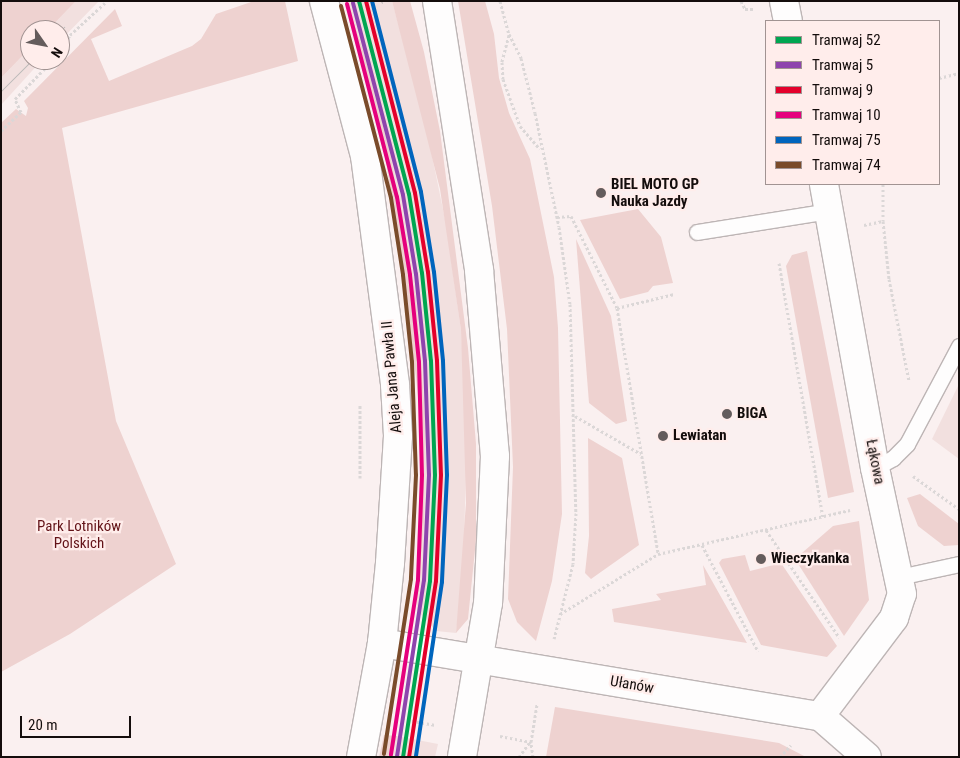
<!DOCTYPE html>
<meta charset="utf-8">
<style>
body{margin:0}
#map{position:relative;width:960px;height:758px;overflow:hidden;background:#faf0f0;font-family:"Roboto Condensed",sans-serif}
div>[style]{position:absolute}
.built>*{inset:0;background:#f2e0df}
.green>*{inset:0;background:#eed2d0}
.path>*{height:3px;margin-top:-1.5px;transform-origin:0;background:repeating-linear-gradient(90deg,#dbd7d7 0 2.5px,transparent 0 5px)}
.roads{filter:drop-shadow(1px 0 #bdb5b5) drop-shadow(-1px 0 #bdb5b5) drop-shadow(0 1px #bdb5b5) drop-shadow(0 -1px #bdb5b5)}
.service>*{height:15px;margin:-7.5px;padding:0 7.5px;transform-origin:7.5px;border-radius:7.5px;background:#fefdfd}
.minor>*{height:28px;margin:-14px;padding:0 14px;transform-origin:14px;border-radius:14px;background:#fefdfd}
.secondary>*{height:28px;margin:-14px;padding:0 14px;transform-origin:14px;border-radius:14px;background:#fefdfd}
.tram>*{height:1px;margin:-0.5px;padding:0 0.5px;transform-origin:0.5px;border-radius:0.5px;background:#bbb9b8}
.tram-1>*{height:4px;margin:-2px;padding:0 2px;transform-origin:2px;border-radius:2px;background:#00a651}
.tram-2>*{height:4px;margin:-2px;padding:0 2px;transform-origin:2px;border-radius:2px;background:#8e44ad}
.tram-3>*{height:4px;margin:-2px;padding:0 2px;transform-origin:2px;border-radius:2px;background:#e4002b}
.tram-4>*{height:4px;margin:-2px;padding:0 2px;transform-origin:2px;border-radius:2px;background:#e5007d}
.tram-5>*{height:4px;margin:-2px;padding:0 2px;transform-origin:2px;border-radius:2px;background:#0065bd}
.tram-6>*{height:4px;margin:-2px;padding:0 2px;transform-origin:2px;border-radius:2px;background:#7a4b2a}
.dots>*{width:14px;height:14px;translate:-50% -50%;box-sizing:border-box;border:2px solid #ffedeb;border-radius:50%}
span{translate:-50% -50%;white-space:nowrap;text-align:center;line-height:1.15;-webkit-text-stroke:4.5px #ffedeb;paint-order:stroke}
.poi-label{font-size:15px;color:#140d0c;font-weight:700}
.left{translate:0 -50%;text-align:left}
.street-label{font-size:15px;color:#140d0c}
.park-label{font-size:15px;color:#631318}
.frame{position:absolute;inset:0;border:2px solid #140d0c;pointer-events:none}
.legend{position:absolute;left:765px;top:20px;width:175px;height:165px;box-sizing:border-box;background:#ffedeb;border:1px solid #a19392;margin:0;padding:6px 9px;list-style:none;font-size:15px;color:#140d0c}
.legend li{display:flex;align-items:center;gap:10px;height:25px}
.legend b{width:25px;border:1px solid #a19392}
.north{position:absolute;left:20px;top:20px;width:50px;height:50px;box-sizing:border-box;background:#ffedeb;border:1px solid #a19392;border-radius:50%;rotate:123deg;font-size:14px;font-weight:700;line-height:20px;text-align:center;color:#140d0c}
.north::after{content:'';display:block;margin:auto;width:18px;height:22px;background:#645c5c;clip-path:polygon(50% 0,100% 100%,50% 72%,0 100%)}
.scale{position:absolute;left:20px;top:716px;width:111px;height:22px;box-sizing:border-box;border:2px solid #140d0c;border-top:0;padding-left:6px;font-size:15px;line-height:18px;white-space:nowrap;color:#140d0c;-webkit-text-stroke:4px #ffedeb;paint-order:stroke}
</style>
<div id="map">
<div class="built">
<i style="clip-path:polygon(76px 1px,99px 1px,60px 41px,60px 30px,48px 30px)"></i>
<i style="clip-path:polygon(347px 1px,392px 1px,425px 122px,446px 224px,461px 330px,467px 438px,463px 573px,456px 633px,436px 631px,417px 610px,424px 522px,425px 413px,416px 298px,391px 157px,363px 49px)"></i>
<i style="clip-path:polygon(30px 48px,30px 60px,42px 60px,1px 105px,1px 78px)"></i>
<i style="clip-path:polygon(959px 384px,959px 459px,932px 439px)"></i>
<i style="clip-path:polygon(397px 736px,438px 744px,435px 757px,392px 757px)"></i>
</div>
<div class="green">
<i style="clip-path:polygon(1px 1px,76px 1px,48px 30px,30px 30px,30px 48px,1px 78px)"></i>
<i style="clip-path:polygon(254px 1px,285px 1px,298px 61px,62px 128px,116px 421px,176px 564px,70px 634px,1px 672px,1px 123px,16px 109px,26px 116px,28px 108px,24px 101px,115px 9px,122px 26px,91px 39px,109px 81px,192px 46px,201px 39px,216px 14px)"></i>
<i style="clip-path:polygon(392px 1px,410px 1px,424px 52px,440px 131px,468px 348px,476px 444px,476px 540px,468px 619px,456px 633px,466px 503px,461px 330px,440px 189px)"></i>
<i style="clip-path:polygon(458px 1px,485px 1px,494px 34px,499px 78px,509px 113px,530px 159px,554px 277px,558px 328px,562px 514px,552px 581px,536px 641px,517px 622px,508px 599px,513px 467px,507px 329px,492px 206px)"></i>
<i style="clip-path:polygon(348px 6px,363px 49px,391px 157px,416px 298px,425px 413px,424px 522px,417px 610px,421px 425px,416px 377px,386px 161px)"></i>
<i style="clip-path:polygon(638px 209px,661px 237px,673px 283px,653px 286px,648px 292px,620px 299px,580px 220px)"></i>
<i style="clip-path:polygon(576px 239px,611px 316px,627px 421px,616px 424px,589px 403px)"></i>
<i style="clip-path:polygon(807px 251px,854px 492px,828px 498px,786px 266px,792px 255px)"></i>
<i style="clip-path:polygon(588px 438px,622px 458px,639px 545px,591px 579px,585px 573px,589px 536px)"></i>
<i style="clip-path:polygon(920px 494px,959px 524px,959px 545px,944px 546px,918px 526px,907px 498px)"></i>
<i style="clip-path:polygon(859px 521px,869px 600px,844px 636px,795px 559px,833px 526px)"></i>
<i style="clip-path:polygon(745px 555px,750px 571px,781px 563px,837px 646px,827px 657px,761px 645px,719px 563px,722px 559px)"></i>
<i style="clip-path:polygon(703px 565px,747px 643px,614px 622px,612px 609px,661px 600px,656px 594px,706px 585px)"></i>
<i style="clip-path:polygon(555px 707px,779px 743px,806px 757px,546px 757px)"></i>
<i style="clip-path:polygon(384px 735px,397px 736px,392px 757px,379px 757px)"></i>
</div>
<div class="path">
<i style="left:500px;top:1px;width:34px;rotate:75deg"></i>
<i style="left:509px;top:34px;width:27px;rotate:63deg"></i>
<i style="left:521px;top:58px;width:57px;rotate:75.7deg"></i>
<i style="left:535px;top:113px;width:116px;rotate:78.1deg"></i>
<i style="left:559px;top:227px;width:78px;rotate:81.9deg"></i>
<i style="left:570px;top:304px;width:209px;rotate:88.4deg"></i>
<i style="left:576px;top:513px;width:51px;rotate:93.4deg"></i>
<i style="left:573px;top:564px;width:77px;rotate:104.2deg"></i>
<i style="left:741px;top:1px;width:9px;rotate:63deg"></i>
<i style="left:745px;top:9px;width:8px"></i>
<i style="left:509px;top:35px;width:28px;rotate:105deg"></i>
<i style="left:502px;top:62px;width:17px;rotate:87deg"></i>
<i style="left:503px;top:79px;width:50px;rotate:70.1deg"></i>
<i style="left:520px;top:126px;width:30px;rotate:49deg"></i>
<i style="left:60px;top:51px;width:19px;rotate:-58deg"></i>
<i style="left:70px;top:35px;width:50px;rotate:-42.6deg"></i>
<i style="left:939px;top:78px;width:21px;rotate:-14deg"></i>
<i style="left:1px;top:131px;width:28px;rotate:-44deg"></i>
<i style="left:21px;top:112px;width:14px;rotate:-115deg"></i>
<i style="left:15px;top:99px;width:54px;rotate:-45.7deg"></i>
<i style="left:883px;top:184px;width:37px;rotate:90deg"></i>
<i style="left:883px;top:221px;width:58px;rotate:84.1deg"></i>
<i style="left:889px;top:279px;width:104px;rotate:78.9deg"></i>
<i style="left:557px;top:217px;width:14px;rotate:-4deg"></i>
<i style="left:571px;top:216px;width:103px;rotate:63.4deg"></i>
<i style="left:617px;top:308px;width:249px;rotate:80.5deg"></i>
<i style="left:658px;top:554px;width:197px;rotate:-12.9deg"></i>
<i style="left:864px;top:225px;width:19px;rotate:-12deg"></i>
<i style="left:779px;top:263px;width:259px;rotate:80.2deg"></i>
<i style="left:617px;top:308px;width:59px;rotate:-13.8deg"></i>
<i style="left:575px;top:416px;width:76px;rotate:29.9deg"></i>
<i style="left:913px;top:476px;width:57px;rotate:35.7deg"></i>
<i style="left:360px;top:478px;width:74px;rotate:-90deg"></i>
<i style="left:766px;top:530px;width:130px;rotate:55.7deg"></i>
<i style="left:702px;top:545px;width:120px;rotate:62.2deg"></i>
<i style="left:560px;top:614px;width:115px;rotate:-31.5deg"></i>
<i style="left:402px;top:719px;width:34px;rotate:10deg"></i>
<i style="left:500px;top:736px;width:32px;rotate:11deg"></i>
<i style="left:519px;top:757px;width:19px;rotate:-54deg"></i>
<i style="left:533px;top:757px;width:15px;rotate:-98deg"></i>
<i style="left:531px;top:742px;width:39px;rotate:-81deg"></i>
<i style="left:780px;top:757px;width:16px;rotate:-47deg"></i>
</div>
<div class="roads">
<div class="service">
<i style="left:697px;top:232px;width:135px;rotate:-9deg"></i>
<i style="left:875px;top:468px;width:21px;rotate:-29deg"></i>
<i style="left:893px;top:458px;width:20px;rotate:-45deg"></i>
<i style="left:907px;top:444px;width:111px;rotate:-62deg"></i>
<i style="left:899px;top:577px;width:61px;rotate:-12.2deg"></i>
</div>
<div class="minor">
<i style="left:784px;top:1px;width:20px;rotate:79deg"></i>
<i style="left:382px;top:643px;width:444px;rotate:9.5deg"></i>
<i style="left:820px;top:716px;width:62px;rotate:41.1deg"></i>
<i style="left:820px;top:716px;width:123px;rotate:-52.9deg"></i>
<i style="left:894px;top:618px;width:25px;rotate:-72deg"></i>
<i style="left:902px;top:594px;width:129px;rotate:-102.1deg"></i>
<i style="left:875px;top:468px;width:289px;rotate:-100.2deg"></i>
</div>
<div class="secondary">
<i style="left:324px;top:1px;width:160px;rotate:75.2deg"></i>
<i style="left:365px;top:156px;width:231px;rotate:82.5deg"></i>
<i style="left:395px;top:385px;width:51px;rotate:86.6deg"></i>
<i style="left:398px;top:436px;width:127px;rotate:93.6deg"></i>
<i style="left:390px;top:563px;width:80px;rotate:95.7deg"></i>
<i style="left:382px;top:643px;width:116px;rotate:100.4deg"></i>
<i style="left:437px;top:1px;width:272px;rotate:81.1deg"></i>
<i style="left:479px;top:270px;width:187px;rotate:85.1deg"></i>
<i style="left:495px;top:456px;width:147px;rotate:92.7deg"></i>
<i style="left:488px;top:603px;width:156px;rotate:99.6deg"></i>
</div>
</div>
<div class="tram">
<i style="left:357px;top:1px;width:12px;rotate:66deg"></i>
<i style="left:381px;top:1px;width:2px;rotate:63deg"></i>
<i style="left:60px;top:31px;width:6px;rotate:-45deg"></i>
<i style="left:1px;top:91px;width:44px;rotate:-45deg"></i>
</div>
<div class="tram-1">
<i style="left:359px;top:1px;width:199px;rotate:75.5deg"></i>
<i style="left:409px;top:194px;width:80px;rotate:80.7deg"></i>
<i style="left:422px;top:273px;width:88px;rotate:84.2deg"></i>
<i style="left:431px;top:361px;width:114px;rotate:88deg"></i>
<i style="left:435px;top:475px;width:106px;rotate:92.7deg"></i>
<i style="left:430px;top:581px;width:178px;rotate:98.7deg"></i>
</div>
<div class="tram-2">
<i style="left:353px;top:3px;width:198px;rotate:75.4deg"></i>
<i style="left:403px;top:195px;width:80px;rotate:80.7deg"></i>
<i style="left:416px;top:274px;width:87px;rotate:84.1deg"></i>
<i style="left:425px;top:361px;width:114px;rotate:88deg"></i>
<i style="left:429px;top:475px;width:105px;rotate:92.7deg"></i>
<i style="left:424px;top:580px;width:178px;rotate:98.7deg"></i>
</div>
<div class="tram-3">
<i style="left:366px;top:1px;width:198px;rotate:75.7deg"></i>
<i style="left:415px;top:193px;width:80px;rotate:80.7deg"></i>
<i style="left:428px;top:272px;width:89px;rotate:84.2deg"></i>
<i style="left:437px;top:361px;width:114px;rotate:88deg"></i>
<i style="left:441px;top:475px;width:106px;rotate:92.7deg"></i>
<i style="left:436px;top:581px;width:178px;rotate:98.7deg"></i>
</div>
<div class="tram-4">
<i style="left:347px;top:4px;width:199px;rotate:75.5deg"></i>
<i style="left:397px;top:197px;width:79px;rotate:80.5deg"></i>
<i style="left:410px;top:275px;width:87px;rotate:84.1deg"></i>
<i style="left:419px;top:362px;width:113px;rotate:88.5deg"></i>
<i style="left:422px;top:475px;width:105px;rotate:92.2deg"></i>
<i style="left:418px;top:580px;width:177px;rotate:98.8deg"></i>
</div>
<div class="tram-5">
<i style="left:372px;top:1px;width:197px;rotate:75.6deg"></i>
<i style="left:421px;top:192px;width:81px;rotate:80.8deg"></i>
<i style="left:434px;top:272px;width:89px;rotate:84.2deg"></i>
<i style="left:443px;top:361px;width:114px;rotate:88deg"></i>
<i style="left:447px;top:475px;width:107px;rotate:92.7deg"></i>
<i style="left:442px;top:582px;width:177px;rotate:98.5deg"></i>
</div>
<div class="tram-6">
<i style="left:341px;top:6px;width:198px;rotate:75.4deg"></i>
<i style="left:391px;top:198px;width:78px;rotate:81.1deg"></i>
<i style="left:403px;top:275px;width:87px;rotate:84.1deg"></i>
<i style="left:412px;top:362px;width:113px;rotate:88deg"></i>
<i style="left:416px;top:475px;width:104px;rotate:92.8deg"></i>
<i style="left:411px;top:579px;width:177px;rotate:98.8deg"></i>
</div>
<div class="dots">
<i style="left:601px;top:193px;background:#645c5c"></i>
<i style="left:727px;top:414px;background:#645c5c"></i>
<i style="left:663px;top:436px;background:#645c5c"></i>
<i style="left:761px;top:559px;background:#645c5c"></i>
</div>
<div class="poi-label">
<span class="left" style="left:611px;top:193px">BIEL MOTO GP<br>Nauka Jazdy</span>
<span class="left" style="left:737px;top:414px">BIGA</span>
<span class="left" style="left:673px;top:436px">Lewiatan</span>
<span class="left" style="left:771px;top:559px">Wieczykanka</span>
</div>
<div class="street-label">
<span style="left:392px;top:377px;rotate:-95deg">Aleja Jana Pawła II</span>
<span style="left:875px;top:462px;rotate:79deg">Łąkowa</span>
<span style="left:632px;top:685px;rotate:10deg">Ułanów</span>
</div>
<div class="park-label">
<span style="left:79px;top:535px">Park Lotników<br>Polskich</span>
</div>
<div class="frame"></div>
<ul class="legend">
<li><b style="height:6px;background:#00a651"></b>Tramwaj 52</li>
<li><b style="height:6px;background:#8e44ad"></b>Tramwaj 5</li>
<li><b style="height:6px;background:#e4002b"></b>Tramwaj 9</li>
<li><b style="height:6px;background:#e5007d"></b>Tramwaj 10</li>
<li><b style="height:6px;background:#0065bd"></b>Tramwaj 75</li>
<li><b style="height:6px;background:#7a4b2a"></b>Tramwaj 74</li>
</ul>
<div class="north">N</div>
<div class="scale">20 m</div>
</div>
